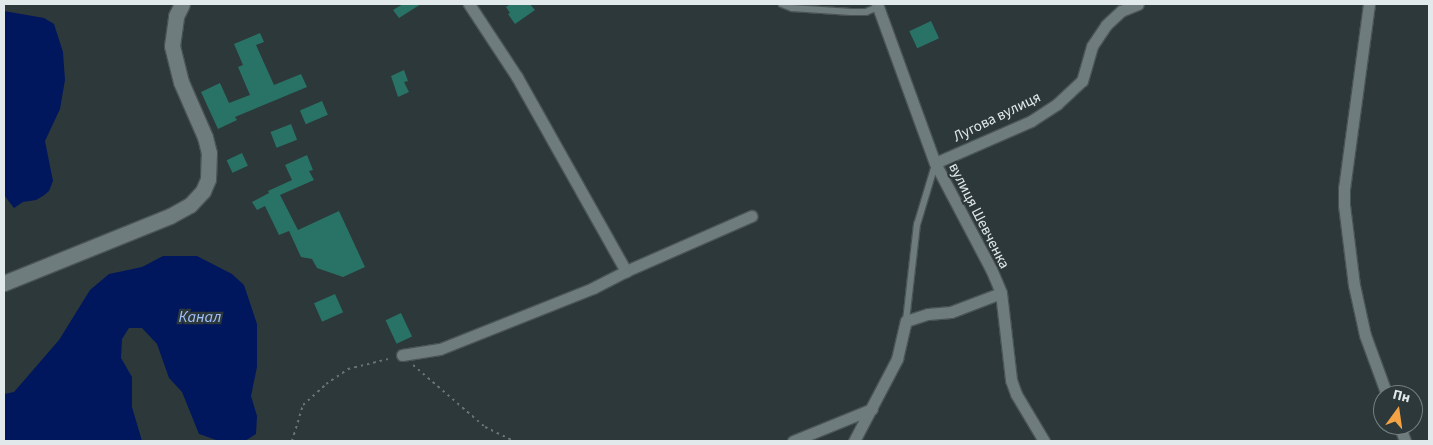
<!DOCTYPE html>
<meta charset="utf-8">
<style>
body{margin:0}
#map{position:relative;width:1433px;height:445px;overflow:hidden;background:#2d383a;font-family:"Source Sans 3",sans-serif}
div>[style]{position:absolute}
.water>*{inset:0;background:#00175d}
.building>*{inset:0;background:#287365;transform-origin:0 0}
.path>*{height:2px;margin-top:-1px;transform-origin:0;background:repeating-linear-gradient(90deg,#697274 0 2.5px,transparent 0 6.5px)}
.roads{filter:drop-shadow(1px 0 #4a5455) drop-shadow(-1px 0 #4a5455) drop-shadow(0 1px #4a5455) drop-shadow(0 -1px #4a5455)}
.lane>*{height:5.5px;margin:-2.75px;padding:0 2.75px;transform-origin:2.75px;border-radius:2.75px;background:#6f7c7e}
.street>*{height:11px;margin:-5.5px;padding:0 5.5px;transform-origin:5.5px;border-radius:5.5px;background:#6f7c7e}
.secondary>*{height:15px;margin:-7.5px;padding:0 7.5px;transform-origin:7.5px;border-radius:7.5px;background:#6f7c7e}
span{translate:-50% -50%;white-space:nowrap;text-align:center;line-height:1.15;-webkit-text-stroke:4.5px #2d383a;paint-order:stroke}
.street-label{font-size:15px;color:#e2e9ea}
.water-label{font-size:16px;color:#a0c1fe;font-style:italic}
.frame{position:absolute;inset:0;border:5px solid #e2e9ea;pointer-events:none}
.north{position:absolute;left:1373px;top:385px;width:50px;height:50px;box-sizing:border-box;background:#2d383a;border:1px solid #757f80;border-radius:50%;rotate:14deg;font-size:14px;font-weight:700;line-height:20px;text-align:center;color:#e2e9ea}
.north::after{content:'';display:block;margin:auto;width:18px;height:22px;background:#f4a344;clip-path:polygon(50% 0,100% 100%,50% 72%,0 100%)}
</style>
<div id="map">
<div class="water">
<i style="clip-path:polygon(4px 11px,44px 18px,54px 24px,63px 52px,65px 80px,60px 109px,45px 141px,53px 181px,49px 191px,43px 196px,36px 200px,23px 202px,14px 208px,4px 195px)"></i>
<i style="clip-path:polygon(163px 256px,197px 256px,232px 274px,244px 285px,257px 324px,257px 367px,251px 396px,257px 416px,256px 434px,245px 441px,219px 441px,199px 434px,182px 392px,169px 378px,157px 344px,142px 328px,129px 328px,122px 339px,121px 358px,132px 377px,132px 407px,142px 441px,4px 441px,4px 394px,14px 392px,59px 340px,90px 290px,109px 274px,142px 267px)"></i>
</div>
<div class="building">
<i style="clip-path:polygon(403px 4px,421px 4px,399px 18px,393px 10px)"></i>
<i style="clip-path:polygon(511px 4px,530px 4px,535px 10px,515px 24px,508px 14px,510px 13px,506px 7px)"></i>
<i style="left:931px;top:21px;width:19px;height:24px;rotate:65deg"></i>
<i style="clip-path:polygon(260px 33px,264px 42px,256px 45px,274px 85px,301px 74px,307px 87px,235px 117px,237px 120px,218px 129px,201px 92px,220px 83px,229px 103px,250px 95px,238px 67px,243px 65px,234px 44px)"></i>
<i style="clip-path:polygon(404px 70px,408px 81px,404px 82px,409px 92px,398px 97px,391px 76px)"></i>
<i style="left:322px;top:101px;width:15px;height:24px;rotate:67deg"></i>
<i style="left:291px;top:124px;width:17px;height:22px;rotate:69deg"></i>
<i style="left:242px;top:153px;width:14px;height:17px;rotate:65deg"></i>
<i style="clip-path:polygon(307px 155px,313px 170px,309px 171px,314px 180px,280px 195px,298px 230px,339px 211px,365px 267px,343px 277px,317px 268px,312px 259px,301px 257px,289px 231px,279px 235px,265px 206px,257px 210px,252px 202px,269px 193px,268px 191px,292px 180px,285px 165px)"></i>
<i style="left:335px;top:294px;width:20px;height:23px;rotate:66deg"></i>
<i style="left:401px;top:313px;width:26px;height:17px;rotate:65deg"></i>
</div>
<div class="path">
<i style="left:413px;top:365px;width:95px;rotate:40.7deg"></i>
<i style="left:485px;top:427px;width:32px;rotate:26deg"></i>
<i style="left:292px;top:441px;width:38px;rotate:-73deg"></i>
<i style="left:303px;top:405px;width:31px;rotate:-42deg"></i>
<i style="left:326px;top:384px;width:27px;rotate:-34deg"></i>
<i style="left:348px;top:369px;width:45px;rotate:-14deg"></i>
</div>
<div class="roads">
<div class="lane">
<i style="left:782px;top:4px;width:11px;rotate:22deg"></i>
<i style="left:792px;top:8px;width:59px;rotate:3.9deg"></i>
<i style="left:851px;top:12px;width:15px"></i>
<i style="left:866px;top:12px;width:13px;rotate:-23deg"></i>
<i style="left:906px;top:321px;width:97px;rotate:-83.5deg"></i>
<i style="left:917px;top:225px;width:63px;rotate:-73.3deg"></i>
</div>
<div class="street">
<i style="left:469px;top:4px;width:87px;rotate:56.7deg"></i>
<i style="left:517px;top:77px;width:223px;rotate:60.7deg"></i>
<i style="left:626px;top:271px;width:137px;rotate:-23.7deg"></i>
<i style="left:877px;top:4px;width:169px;rotate:70deg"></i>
<i style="left:935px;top:163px;width:120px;rotate:62.2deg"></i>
<i style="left:991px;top:269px;width:26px;rotate:67deg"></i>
<i style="left:1001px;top:293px;width:88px;rotate:83.4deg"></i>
<i style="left:1011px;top:380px;width:15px;rotate:70deg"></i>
<i style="left:1016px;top:394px;width:55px;rotate:59.2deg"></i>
<i style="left:1369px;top:4px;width:186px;rotate:97.7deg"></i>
<i style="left:1344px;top:188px;width:17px;rotate:90deg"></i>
<i style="left:1344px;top:205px;width:81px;rotate:82.9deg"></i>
<i style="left:1354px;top:285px;width:51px;rotate:77.6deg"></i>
<i style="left:1365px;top:335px;width:64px;rotate:69.9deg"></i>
<i style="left:935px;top:163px;width:105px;rotate:-23.6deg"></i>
<i style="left:1031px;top:121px;width:31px;rotate:-33deg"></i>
<i style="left:1057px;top:104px;width:34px;rotate:-43deg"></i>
<i style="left:1082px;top:81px;width:36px;rotate:-74deg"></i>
<i style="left:1092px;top:46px;width:25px;rotate:-56deg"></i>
<i style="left:1106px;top:25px;width:21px;rotate:-43deg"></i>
<i style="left:1121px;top:11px;width:18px;rotate:-22deg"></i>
<i style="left:402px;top:355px;width:38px;rotate:-9deg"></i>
<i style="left:440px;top:349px;width:165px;rotate:-21.7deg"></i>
<i style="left:593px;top:288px;width:37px;rotate:-27deg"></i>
<i style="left:1399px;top:425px;width:17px;rotate:69deg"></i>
<i style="left:793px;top:441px;width:85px;rotate:-22.1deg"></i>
<i style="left:854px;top:441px;width:93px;rotate:-62.3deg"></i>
<i style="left:897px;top:359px;width:39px;rotate:-77deg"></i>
<i style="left:906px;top:321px;width:23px;rotate:-18deg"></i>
<i style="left:928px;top:314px;width:23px;rotate:-5deg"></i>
<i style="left:951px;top:312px;width:53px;rotate:-20.8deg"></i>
</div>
<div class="secondary">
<i style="left:4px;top:283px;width:179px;rotate:-22deg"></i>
<i style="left:170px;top:216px;width:23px;rotate:-29deg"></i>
<i style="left:190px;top:205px;width:19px;rotate:-47deg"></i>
<i style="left:203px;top:191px;width:13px;rotate:-67deg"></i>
<i style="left:208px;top:179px;width:26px;rotate:-88deg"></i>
<i style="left:209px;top:153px;width:16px;rotate:-104deg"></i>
<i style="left:205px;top:137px;width:60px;rotate:-113.6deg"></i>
<i style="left:181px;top:82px;width:37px;rotate:-104deg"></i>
<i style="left:172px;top:46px;width:30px;rotate:-82deg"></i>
<i style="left:176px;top:16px;width:13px;rotate:-63deg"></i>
</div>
</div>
<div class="street-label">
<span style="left:997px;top:117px;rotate:-26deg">Лугова вулиця</span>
<span style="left:979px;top:216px;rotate:63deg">вулиця Шевченка</span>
</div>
<div class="water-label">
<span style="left:200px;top:317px">Канал</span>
</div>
<div class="frame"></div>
<div class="north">Пн</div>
</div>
